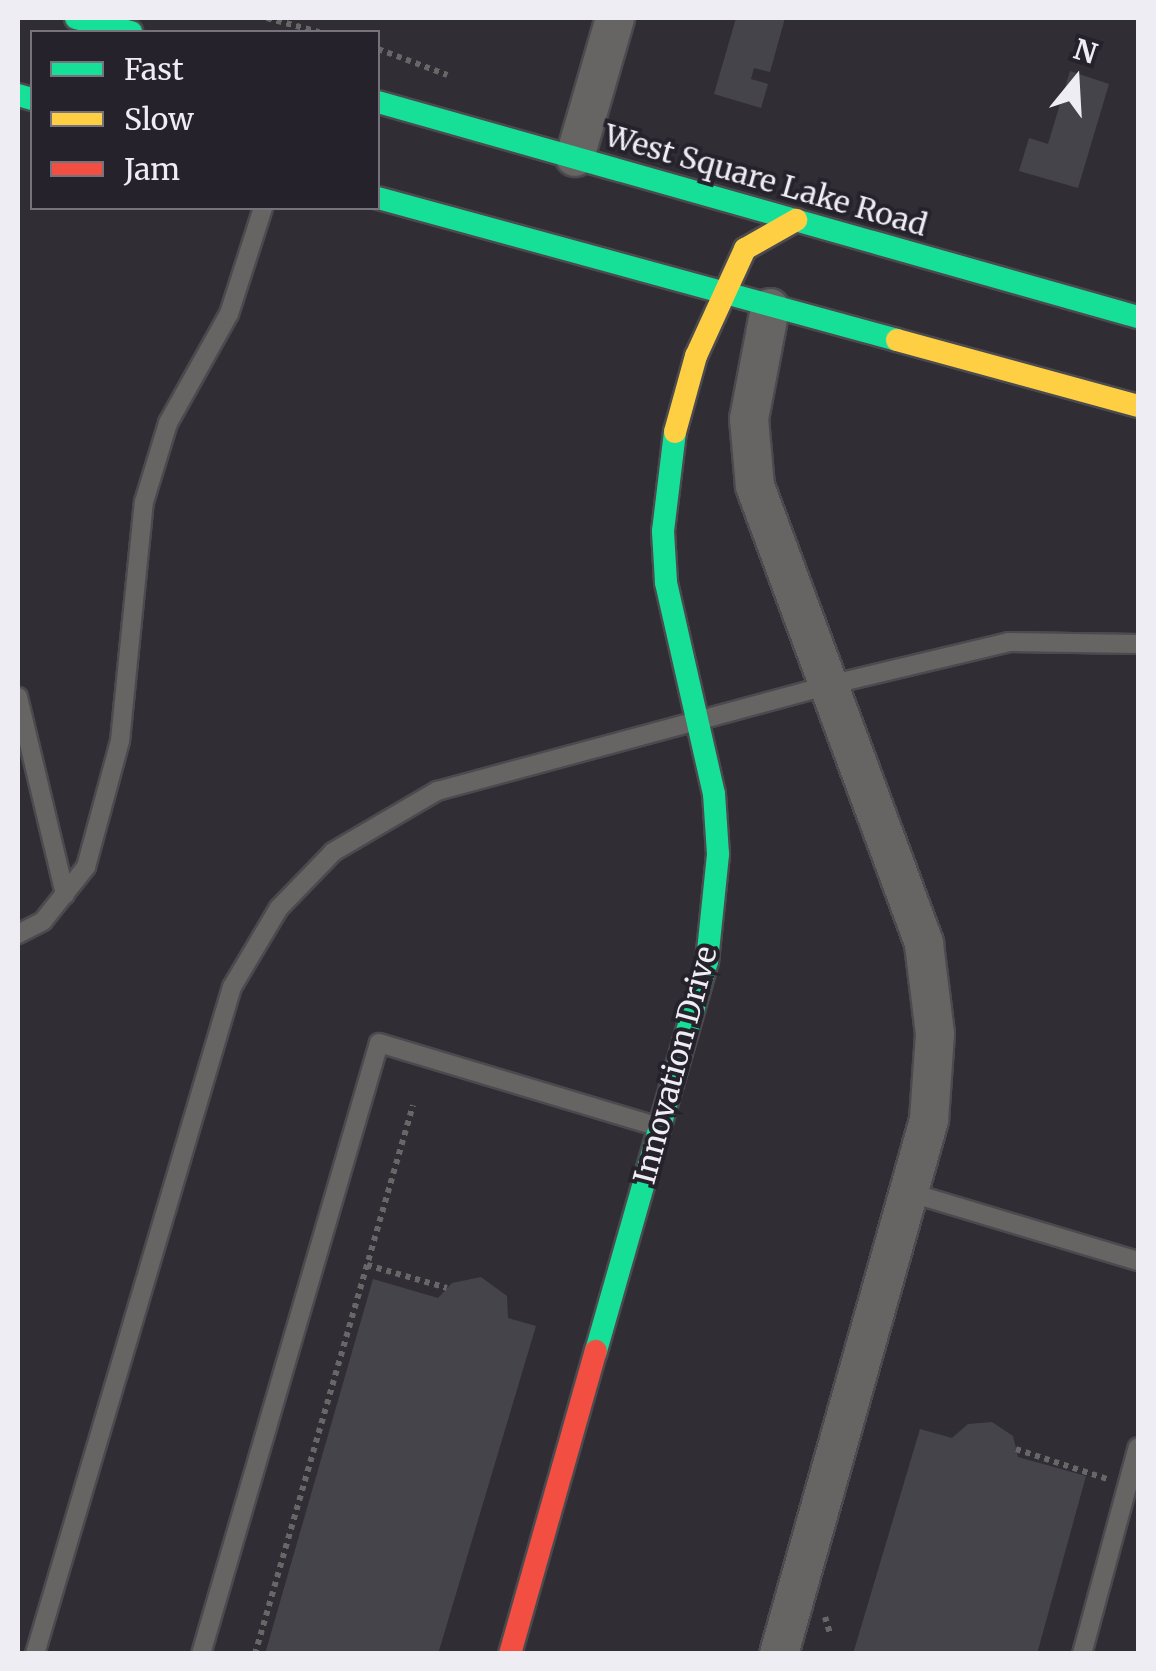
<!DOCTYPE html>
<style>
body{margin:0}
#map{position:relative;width:1156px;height:1671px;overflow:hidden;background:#302e34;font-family:Merriweather,serif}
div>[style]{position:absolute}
.building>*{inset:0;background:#46444b}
.path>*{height:6px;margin-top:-3px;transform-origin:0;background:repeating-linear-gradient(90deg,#686768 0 5px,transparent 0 10px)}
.roads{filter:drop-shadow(2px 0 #4b4a4e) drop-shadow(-2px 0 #4b4a4e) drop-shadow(0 2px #4b4a4e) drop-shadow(0 -2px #4b4a4e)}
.lane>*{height:18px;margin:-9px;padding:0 9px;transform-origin:9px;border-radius:9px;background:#676563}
.street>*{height:38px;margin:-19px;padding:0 19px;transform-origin:19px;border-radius:19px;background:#676563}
.fast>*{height:22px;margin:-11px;padding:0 11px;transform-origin:11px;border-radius:11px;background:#16e098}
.slow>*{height:22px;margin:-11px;padding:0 11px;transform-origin:11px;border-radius:11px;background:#ffcf43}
.jam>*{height:22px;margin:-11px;padding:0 11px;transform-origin:11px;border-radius:11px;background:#f24e42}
span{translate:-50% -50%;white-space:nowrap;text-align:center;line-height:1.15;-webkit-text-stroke:8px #25222c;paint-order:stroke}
.street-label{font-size:30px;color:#efedf4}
.frame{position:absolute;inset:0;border:20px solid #efedf4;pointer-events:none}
.legend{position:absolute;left:30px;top:30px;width:350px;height:180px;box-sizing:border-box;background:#25222c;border:2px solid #76737c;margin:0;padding:12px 18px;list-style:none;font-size:30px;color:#efedf4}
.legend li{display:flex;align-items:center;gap:20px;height:50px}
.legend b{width:50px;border:2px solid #76737c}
.north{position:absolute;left:1026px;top:30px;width:100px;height:100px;-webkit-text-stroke:8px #25222c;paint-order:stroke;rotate:18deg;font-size:28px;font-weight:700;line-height:40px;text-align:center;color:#efedf4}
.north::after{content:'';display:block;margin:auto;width:35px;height:45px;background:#efedf4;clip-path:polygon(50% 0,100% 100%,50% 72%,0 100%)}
</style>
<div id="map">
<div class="building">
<i style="clip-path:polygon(736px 18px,785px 18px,770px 72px,754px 68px,751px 79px,768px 84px,761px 108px,714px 94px)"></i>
<i style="clip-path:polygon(1070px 71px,1109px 84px,1078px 188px,1019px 171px,1029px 138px,1048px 144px)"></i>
<i style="clip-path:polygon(481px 1277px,507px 1296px,508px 1318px,536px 1326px,438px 1654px,265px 1654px,373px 1279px,438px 1298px,452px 1283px)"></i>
<i style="clip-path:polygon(992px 1422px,1013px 1436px,1018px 1457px,1086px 1476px,1037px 1654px,853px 1654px,920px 1429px,952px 1438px,968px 1424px)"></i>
</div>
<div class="path">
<i style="left:267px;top:18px;width:54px;rotate:15.1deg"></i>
<i style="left:378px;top:49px;width:74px;rotate:20.6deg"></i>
<i style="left:367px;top:1265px;width:83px;rotate:16deg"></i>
<i style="left:1016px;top:1449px;width:96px;rotate:18.2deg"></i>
<i style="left:825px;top:1617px;width:17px;rotate:73deg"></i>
<i style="left:255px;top:1654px;width:571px;rotate:-73.94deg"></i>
</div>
<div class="roads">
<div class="lane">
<i style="left:18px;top:697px;width:203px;rotate:76.6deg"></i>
<i style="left:18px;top:934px;width:28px;rotate:-27deg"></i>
<i style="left:43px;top:921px;width:69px;rotate:-51.5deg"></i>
<i style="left:86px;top:867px;width:131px;rotate:-74.9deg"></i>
<i style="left:120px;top:741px;width:240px;rotate:-84.3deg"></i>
<i style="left:144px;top:502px;width:83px;rotate:-73.1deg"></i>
<i style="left:168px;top:423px;width:125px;rotate:-60.8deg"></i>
<i style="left:229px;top:314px;width:111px;rotate:-72.2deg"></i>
<i style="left:908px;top:1192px;width:240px;rotate:16.7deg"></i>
<i style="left:35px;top:1654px;width:695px;rotate:-73.55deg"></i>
<i style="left:232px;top:987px;width:92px;rotate:-59.3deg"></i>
<i style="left:279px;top:908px;width:78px;rotate:-46deg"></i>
<i style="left:333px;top:852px;width:121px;rotate:-30.4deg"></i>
<i style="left:437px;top:791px;width:406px;rotate:-15.1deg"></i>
<i style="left:829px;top:685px;width:185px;rotate:-13.4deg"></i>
<i style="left:1009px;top:642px;width:129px;rotate:0.9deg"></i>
<i style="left:201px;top:1654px;width:636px;rotate:-73.76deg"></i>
<i style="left:379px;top:1043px;width:289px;rotate:16.7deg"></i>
<i style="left:1082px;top:1654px;width:214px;rotate:-74.9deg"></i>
</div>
<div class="street">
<i style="left:575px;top:157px;width:145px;rotate:-73.9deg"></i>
<i style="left:770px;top:308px;width:113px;rotate:100.7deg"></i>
<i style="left:749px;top:419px;width:67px;rotate:84.9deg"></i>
<i style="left:755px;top:486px;width:488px;rotate:69.7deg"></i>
<i style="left:924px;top:944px;width:91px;rotate:83deg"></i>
<i style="left:935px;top:1034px;width:86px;rotate:94deg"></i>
<i style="left:929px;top:1120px;width:555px;rotate:105.69deg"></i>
</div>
<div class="fast">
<i style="left:76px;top:18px;width:57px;rotate:14.3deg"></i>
<i style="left:18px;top:95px;width:15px;rotate:16deg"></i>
<i style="left:378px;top:102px;width:790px;rotate:15.8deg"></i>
<i style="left:378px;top:198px;width:538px;rotate:15.3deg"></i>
<i style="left:596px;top:1351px;width:405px;rotate:-74.1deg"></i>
<i style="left:707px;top:961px;width:108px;rotate:-84.1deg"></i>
<i style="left:718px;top:854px;width:60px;rotate:-93.8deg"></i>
<i style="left:714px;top:794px;width:217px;rotate:-102.8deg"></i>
<i style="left:666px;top:582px;width:51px;rotate:-93.4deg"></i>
<i style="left:663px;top:531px;width:100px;rotate:-83.1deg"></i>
</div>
<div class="slow">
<i style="left:897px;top:340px;width:250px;rotate:15.3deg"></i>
<i style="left:675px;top:432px;width:79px;rotate:-74.6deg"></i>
<i style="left:696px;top:356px;width:118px;rotate:-65.4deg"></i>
<i style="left:745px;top:249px;width:59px;rotate:-29.6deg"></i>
</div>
<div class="jam">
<i style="left:510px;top:1654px;width:315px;rotate:-74.2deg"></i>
</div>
</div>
<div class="street-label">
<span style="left:766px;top:180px;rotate:16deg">West Square Lake Road</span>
<span style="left:675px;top:1065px;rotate:-75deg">Innovation Drive</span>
</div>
<div class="frame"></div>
<ul class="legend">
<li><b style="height:12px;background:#16e098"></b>Fast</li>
<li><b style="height:12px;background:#ffcf43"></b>Slow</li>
<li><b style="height:12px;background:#f24e42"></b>Jam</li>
</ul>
<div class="north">N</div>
</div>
